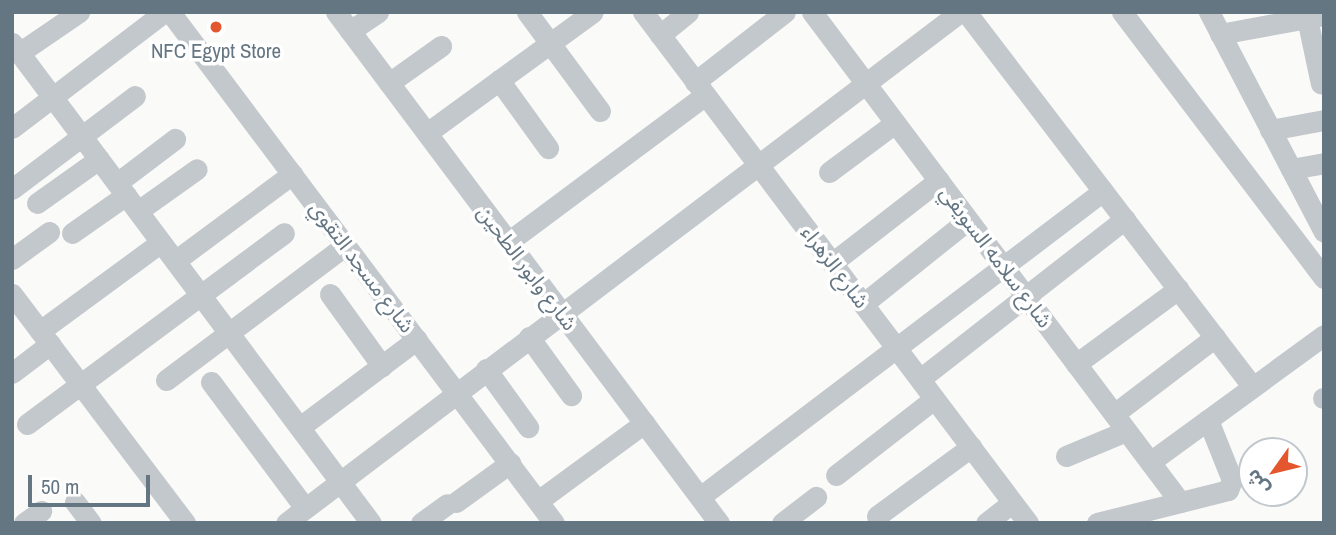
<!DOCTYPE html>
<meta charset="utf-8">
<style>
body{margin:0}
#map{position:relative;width:1336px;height:535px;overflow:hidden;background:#fafaf8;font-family:"Archivo Narrow","Noto Sans Arabic",sans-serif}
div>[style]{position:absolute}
.minor>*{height:21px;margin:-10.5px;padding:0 10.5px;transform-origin:10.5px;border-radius:10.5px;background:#c3c8cc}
.dots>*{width:19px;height:19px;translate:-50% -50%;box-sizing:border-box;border:4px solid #fff;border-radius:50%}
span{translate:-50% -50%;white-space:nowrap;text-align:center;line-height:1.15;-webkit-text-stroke:7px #fff;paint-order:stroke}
.poi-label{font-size:21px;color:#657683}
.street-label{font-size:21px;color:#657683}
.frame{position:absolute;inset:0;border:14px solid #657683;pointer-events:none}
.north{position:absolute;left:1238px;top:437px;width:70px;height:70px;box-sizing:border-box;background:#fff;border:2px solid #c1c8cd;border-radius:50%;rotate:236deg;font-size:19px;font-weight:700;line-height:28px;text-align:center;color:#657683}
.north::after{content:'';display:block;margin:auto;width:24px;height:32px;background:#e4572e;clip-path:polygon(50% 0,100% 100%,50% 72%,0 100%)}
.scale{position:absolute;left:28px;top:475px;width:122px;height:32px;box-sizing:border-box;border:4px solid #657683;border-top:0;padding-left:9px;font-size:21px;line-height:24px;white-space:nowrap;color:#657683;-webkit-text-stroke:5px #fff;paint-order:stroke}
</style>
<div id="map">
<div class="minor">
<i style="left:170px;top:12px;width:639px;rotate:53.08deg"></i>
<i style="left:336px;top:12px;width:639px;rotate:53.15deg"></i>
<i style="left:527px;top:12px;width:123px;rotate:53.6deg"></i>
<i style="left:643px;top:12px;width:640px;rotate:53deg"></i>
<i style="left:812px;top:12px;width:613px;rotate:53.09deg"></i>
<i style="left:966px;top:12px;width:472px;rotate:52.6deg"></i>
<i style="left:1122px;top:12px;width:334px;rotate:52.8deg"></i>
<i style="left:1209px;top:12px;width:248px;rotate:62.4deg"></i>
<i style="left:1307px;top:18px;width:67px;rotate:78deg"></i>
<i style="left:350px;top:31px;width:34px;rotate:-34deg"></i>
<i style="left:1220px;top:34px;width:106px;rotate:-10.4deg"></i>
<i style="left:660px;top:35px;width:36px;rotate:-39deg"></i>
<i style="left:12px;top:43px;width:599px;rotate:53.21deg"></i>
<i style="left:19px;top:53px;width:73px;rotate:-34.3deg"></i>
<i style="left:499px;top:80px;width:84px;rotate:54.2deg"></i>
<i style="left:695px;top:82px;width:114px;rotate:-37.9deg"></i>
<i style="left:389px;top:83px;width:64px;rotate:-35.4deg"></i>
<i style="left:12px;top:128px;width:191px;rotate:-37.3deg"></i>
<i style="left:1270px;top:130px;width:55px;rotate:-10.5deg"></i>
<i style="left:427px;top:133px;width:205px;rotate:-36.1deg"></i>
<i style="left:1291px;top:169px;width:34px;rotate:-10deg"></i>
<i style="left:829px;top:172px;width:82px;rotate:-36.6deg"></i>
<i style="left:117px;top:183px;width:73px;rotate:-37.2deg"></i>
<i style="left:12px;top:189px;width:154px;rotate:-37.1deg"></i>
<i style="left:37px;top:203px;width:76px;rotate:-35.4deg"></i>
<i style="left:138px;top:211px;width:72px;rotate:-35.4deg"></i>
<i style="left:72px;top:233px;width:66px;rotate:-35.1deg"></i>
<i style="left:508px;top:242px;width:246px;rotate:-36.7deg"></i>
<i style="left:12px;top:259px;width:46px;rotate:-36.1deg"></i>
<i style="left:175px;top:261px;width:146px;rotate:-36.6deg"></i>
<i style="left:832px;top:263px;width:135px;rotate:-37.8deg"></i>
<i style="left:12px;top:294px;width:287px;rotate:52.9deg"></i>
<i style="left:330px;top:294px;width:89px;rotate:54.2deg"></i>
<i style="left:863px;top:304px;width:134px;rotate:-38.7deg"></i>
<i style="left:40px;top:331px;width:150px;rotate:-36.3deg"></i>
<i style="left:529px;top:337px;width:72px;rotate:54.1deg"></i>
<i style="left:1076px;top:364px;width:127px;rotate:-36.3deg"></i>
<i style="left:486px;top:369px;width:72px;rotate:54.1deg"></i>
<i style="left:12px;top:373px;width:48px;rotate:-37.3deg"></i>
<i style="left:920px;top:379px;width:260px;rotate:-38deg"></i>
<i style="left:166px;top:380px;width:225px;rotate:-36.9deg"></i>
<i style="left:211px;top:382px;width:157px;rotate:53.3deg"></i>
<i style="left:1323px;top:398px;width:1px"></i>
<i style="left:1114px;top:414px;width:127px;rotate:-37.3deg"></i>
<i style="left:27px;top:424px;width:320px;rotate:-36.6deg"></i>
<i style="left:300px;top:427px;width:146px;rotate:-36.9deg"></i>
<i style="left:1066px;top:456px;width:65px;rotate:-22.6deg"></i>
<i style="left:1150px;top:462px;width:215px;rotate:-36.1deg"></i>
<i style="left:836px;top:475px;width:124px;rotate:-37.8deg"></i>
<i style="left:700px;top:497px;width:506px;rotate:-37.21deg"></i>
<i style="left:538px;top:501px;width:132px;rotate:-36.3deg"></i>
<i style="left:75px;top:502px;width:26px;rotate:53deg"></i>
<i style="left:456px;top:502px;width:67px;rotate:-35.8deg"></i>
<i style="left:877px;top:516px;width:117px;rotate:-36.3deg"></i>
<i style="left:24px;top:523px;width:21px;rotate:-35deg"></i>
<i style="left:286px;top:523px;width:846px;rotate:-37.17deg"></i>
<i style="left:421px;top:523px;width:32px;rotate:-36deg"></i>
<i style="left:782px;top:523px;width:43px;rotate:-37.4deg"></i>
<i style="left:986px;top:523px;width:33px;rotate:-38deg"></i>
<i style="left:1097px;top:523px;width:135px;rotate:-14.1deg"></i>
<i style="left:1228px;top:490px;width:11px;rotate:-68deg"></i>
<i style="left:1232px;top:480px;width:65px;rotate:-111.8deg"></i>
</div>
<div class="dots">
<i style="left:216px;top:27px;background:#e4572e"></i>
</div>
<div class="poi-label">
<span style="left:216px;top:51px">NFC Egypt Store</span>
</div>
<div class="street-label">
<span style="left:996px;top:257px;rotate:53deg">شارع سلامه السويفي</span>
<span style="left:362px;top:267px;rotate:53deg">شارع مسجد التقوي</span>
<span style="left:835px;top:267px;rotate:53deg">شارع الزهراء</span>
<span style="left:527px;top:268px;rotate:53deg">شارع وابور الطحين</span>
</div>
<div class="frame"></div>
<div class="north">ش</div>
<div class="scale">50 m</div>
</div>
